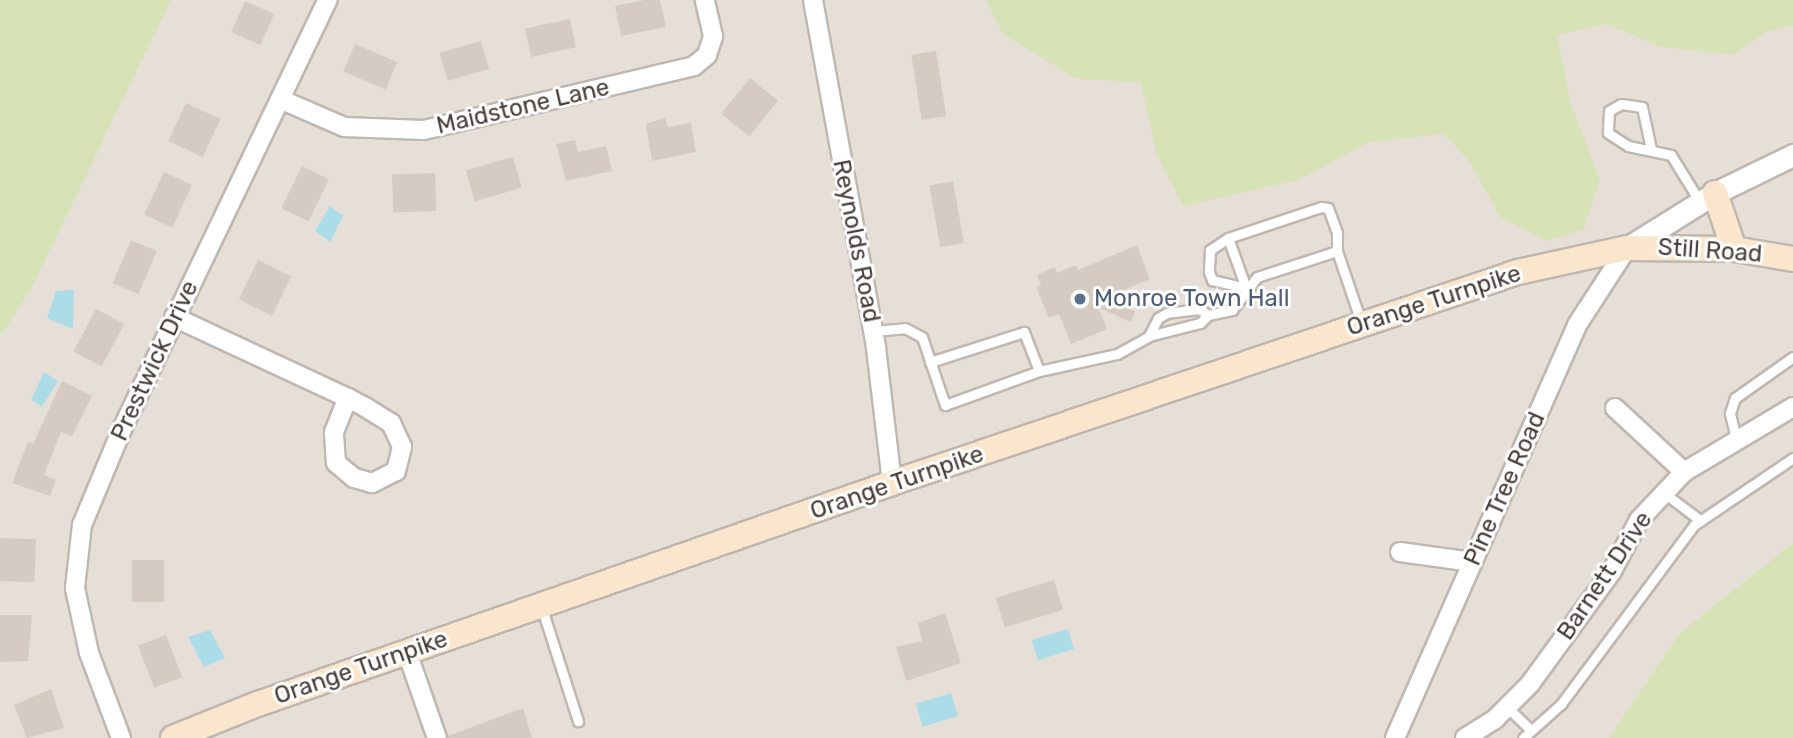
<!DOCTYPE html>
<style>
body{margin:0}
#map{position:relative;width:1793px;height:738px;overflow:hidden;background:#f3eeea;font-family:Rubik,sans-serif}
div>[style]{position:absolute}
.residential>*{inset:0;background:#e6dfd8}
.green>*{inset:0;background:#d7e3b7}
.water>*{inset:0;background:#addce9;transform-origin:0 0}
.building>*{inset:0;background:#d6cbc3;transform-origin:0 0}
.roads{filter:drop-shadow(2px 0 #c0b7b0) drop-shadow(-2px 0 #c0b7b0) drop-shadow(0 2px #c0b7b0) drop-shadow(0 -2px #c0b7b0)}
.service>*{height:9px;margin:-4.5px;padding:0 4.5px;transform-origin:4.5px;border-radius:4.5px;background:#fff}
.minor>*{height:18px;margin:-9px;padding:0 9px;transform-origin:9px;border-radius:9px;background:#fff}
.tertiary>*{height:21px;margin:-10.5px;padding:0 10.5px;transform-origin:10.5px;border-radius:10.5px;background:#fff}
.secondary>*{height:24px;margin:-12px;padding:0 12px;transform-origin:12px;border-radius:12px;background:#f9e6cd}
.dots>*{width:19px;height:19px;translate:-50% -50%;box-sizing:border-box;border:4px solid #fff;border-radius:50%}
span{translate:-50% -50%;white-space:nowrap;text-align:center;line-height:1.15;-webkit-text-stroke:6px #fff;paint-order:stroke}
.street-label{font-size:24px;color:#463e38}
.service-label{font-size:24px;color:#4e5e75}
.left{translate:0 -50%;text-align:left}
</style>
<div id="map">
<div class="residential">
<i style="clip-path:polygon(161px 0,1793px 0,1793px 738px,0 738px,0 339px)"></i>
</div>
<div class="green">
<i style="clip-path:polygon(0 0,171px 0,31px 289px,0 337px)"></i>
<i style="clip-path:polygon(986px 0,1793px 0,1793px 25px,1766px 32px,1734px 55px,1661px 47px,1606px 24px,1557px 35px,1571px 104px,1600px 180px,1584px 229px,1547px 241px,1500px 217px,1469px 161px,1444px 134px,1369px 142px,1298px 180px,1183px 206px,1156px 153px,1141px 82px,1076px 79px,1003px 34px)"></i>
<i style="clip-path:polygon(1793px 543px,1793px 738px,1609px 738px,1679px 634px)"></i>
</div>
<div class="water">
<i style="clip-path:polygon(330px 206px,343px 216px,330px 242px,315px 231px)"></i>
<i style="clip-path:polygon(74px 290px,73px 329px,47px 318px,56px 291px)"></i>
<i style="clip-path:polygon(44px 372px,58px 381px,42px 407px,31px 400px)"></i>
<i style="left:1068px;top:629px;width:21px;height:38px;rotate:73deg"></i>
<i style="clip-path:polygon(210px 630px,225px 658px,204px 667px,188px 637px)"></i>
<i style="left:951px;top:693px;width:24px;height:37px;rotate:73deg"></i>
</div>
<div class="building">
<i style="clip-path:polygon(644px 0,660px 0,666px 27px,621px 36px,615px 6px)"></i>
<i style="left:245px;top:1px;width:32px;height:34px;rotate:24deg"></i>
<i style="left:570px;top:19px;width:29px;height:46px;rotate:78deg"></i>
<i style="left:481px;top:41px;width:29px;height:43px;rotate:74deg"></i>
<i style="left:355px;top:44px;width:46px;height:30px;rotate:23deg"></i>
<i style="left:936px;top:51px;width:66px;height:25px;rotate:81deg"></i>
<i style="left:750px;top:78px;width:36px;height:46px;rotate:39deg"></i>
<i style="left:186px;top:103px;width:38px;height:42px;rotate:25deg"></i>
<i style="clip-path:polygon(665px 118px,668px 127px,691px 123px,696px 152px,652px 161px,646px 124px)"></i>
<i style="clip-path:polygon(575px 140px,578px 152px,606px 146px,612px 171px,566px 181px,556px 144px)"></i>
<i style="left:513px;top:157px;width:32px;height:49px;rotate:74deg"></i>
<i style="left:302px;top:166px;width:30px;height:47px;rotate:26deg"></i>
<i style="left:164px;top:172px;width:31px;height:47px;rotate:25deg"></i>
<i style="left:435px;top:173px;width:38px;height:43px;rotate:88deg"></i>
<i style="left:953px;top:181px;width:63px;height:24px;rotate:80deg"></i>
<i style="left:131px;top:240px;width:28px;height:47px;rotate:23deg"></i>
<i style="clip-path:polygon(1137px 245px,1150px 279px,1104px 298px,1135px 311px,1131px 322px,1099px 308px,1107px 329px,1071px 344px,1059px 314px,1049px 318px,1036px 287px,1041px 285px,1037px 275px,1055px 267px,1057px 273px,1076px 265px,1078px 270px)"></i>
<i style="left:258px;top:260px;width:37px;height:44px;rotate:26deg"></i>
<i style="left:96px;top:309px;width:32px;height:48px;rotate:28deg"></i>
<i style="clip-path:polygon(62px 381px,92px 396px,72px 436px,61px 432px,44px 475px,56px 480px,50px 496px,12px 483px,28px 442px,33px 444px)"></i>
<i style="left:0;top:538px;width:36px;height:43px;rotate:2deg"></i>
<i style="left:132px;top:560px;width:32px;height:42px"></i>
<i style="left:1054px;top:580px;width:31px;height:61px;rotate:73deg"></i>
<i style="clip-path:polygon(945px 613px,961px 663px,906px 681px,896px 647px,922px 641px,918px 623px)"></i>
<i style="clip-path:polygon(0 615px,32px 615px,28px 661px,0 662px)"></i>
<i style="left:166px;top:635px;width:45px;height:30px;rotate:69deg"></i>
<i style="clip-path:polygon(51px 689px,64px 728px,27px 738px,14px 705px)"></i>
<i style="clip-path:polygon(523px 708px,532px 738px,448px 738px,448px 736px)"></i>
</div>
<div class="roads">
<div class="service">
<i style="left:1651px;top:149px;width:43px;rotate:-102.1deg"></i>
<i style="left:1642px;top:107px;width:21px;rotate:-172deg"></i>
<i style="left:1621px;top:104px;width:14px;rotate:150deg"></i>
<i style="left:1609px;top:111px;width:22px;rotate:93deg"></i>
<i style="left:1608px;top:133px;width:24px;rotate:33deg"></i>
<i style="left:1628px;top:146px;width:44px;rotate:11.8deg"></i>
<i style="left:1671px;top:155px;width:55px;rotate:58.3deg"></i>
<i style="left:1228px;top:238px;width:22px;rotate:146deg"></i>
<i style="left:1210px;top:250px;width:22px;rotate:93deg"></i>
<i style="left:1209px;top:272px;width:9px;rotate:69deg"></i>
<i style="left:1212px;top:280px;width:35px;rotate:13deg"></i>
<i style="left:1246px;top:288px;width:53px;rotate:-109.8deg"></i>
<i style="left:1228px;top:238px;width:98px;rotate:-18.4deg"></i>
<i style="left:1321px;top:207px;width:7px;rotate:8deg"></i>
<i style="left:1328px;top:208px;width:27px;rotate:70deg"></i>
<i style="left:1337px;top:233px;width:18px;rotate:90deg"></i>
<i style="left:1208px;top:315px;width:25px;rotate:-12deg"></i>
<i style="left:1232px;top:310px;width:41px;rotate:-52.9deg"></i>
<i style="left:1257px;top:277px;width:84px;rotate:-18deg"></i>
<i style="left:1337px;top:251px;width:75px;rotate:71.3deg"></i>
<i style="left:873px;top:331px;width:32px;rotate:-5deg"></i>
<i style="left:905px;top:328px;width:19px;rotate:28deg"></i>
<i style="left:922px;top:337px;width:72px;rotate:71.3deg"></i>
<i style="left:945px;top:405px;width:100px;rotate:-19.9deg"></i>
<i style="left:1039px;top:371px;width:42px;rotate:-111deg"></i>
<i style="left:1024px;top:332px;width:99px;rotate:162.3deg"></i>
<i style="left:1039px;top:371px;width:80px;rotate:-12.3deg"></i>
<i style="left:1117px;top:354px;width:37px;rotate:-29deg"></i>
<i style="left:1149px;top:336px;width:53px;rotate:-14.3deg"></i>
<i style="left:1200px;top:323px;width:11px;rotate:-45deg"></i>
<i style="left:1208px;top:315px;width:11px;rotate:-146deg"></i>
<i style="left:1199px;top:309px;width:32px;rotate:173deg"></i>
<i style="left:1167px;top:313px;width:10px;rotate:151deg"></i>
<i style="left:1158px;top:318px;width:20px;rotate:117deg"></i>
<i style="left:1737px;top:442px;width:30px;rotate:-104deg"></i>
<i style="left:1730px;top:413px;width:16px;rotate:-72deg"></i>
<i style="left:1735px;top:398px;width:71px;rotate:-35.3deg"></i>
<i style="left:1664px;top:493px;width:46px;rotate:37.1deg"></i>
<i style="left:542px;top:609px;width:118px;rotate:72.2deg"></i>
<i style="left:1507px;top:707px;width:33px;rotate:44deg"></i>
<i style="left:1523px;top:738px;width:51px;rotate:-41.8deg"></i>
<i style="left:1561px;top:704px;width:223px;rotate:-53.4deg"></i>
<i style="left:1694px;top:525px;width:120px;rotate:-34.1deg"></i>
</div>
<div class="minor">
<i style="left:813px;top:0;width:354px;rotate:79.7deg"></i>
<i style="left:876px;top:348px;width:136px;rotate:83.2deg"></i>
<i style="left:282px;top:100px;width:68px;rotate:23.5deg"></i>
<i style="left:344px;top:127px;width:80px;rotate:2.1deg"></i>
<i style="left:424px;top:130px;width:277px;rotate:-13.3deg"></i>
<i style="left:694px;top:66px;width:17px;rotate:-40deg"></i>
<i style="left:707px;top:55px;width:20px;rotate:-72deg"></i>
<i style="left:713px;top:36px;width:37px;rotate:-103deg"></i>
<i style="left:174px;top:317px;width:192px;rotate:25deg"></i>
<i style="left:348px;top:398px;width:19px;rotate:28deg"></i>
<i style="left:365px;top:407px;width:31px;rotate:32deg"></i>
<i style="left:391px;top:423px;width:26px;rotate:65deg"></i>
<i style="left:402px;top:447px;width:25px;rotate:104deg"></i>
<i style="left:396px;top:471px;width:27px;rotate:153deg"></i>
<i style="left:372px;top:483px;width:19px;rotate:-164deg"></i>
<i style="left:354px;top:478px;width:23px;rotate:-140deg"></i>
<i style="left:336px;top:463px;width:31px;rotate:-94deg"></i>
<i style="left:334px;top:432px;width:37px;rotate:-68deg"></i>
<i style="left:1615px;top:408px;width:94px;rotate:42.8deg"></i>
<i style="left:1400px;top:552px;width:73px;rotate:7.9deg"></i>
<i style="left:407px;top:652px;width:91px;rotate:70.8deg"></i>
<i style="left:121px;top:738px;width:91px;rotate:-110.6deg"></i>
<i style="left:89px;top:653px;width:66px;rotate:-102.2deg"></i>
<i style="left:75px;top:588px;width:63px;rotate:-83.7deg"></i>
<i style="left:82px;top:525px;width:104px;rotate:-67.4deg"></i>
<i style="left:122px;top:429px;width:476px;rotate:-64.4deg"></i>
<i style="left:1395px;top:738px;width:451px;rotate:-66.2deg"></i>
<i style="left:1577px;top:325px;width:92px;rotate:-57deg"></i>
<i style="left:1465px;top:738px;width:36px;rotate:-32deg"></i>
<i style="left:1495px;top:719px;width:49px;rotate:-45deg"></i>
<i style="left:1530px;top:684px;width:140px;rotate:-54deg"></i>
<i style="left:1612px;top:571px;width:58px;rotate:-62.1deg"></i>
<i style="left:1639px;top:520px;width:66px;rotate:-46.8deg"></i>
<i style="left:1684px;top:472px;width:127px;rotate:-30.8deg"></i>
</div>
<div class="tertiary">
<i style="left:1627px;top:248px;width:104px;rotate:-32deg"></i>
<i style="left:1715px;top:193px;width:87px;rotate:-26deg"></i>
</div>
<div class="secondary">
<i style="left:1715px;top:193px;width:59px;rotate:71.3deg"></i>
<i style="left:173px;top:738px;width:88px;rotate:-21.9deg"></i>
<i style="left:255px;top:705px;width:675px;rotate:-19.21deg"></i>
<i style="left:892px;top:483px;width:661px;rotate:-18.63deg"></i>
<i style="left:1518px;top:272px;width:112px;rotate:-12.4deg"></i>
<i style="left:1627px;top:248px;width:107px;rotate:0.5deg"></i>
<i style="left:1734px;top:249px;width:60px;rotate:9.6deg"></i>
</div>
</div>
<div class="dots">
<i style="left:1080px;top:299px;background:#5c6f8a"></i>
</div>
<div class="street-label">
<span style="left:523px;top:107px;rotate:-13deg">Maidstone Lane</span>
<span style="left:856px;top:241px;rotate:79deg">Reynolds Road</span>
<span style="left:1710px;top:251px;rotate:4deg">Still Road</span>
<span style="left:1434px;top:301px;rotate:-18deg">Orange Turnpike</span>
<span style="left:155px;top:361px;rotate:-65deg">Prestwick Drive</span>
<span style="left:897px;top:483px;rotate:-19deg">Orange Turnpike</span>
<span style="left:1505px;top:489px;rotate:-66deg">Pine Tree Road</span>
<span style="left:1605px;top:576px;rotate:-56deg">Barnett Drive</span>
<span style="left:361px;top:668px;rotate:-19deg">Orange Turnpike</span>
</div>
<div class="service-label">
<span class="left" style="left:1094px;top:299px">Monroe Town Hall</span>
</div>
</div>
